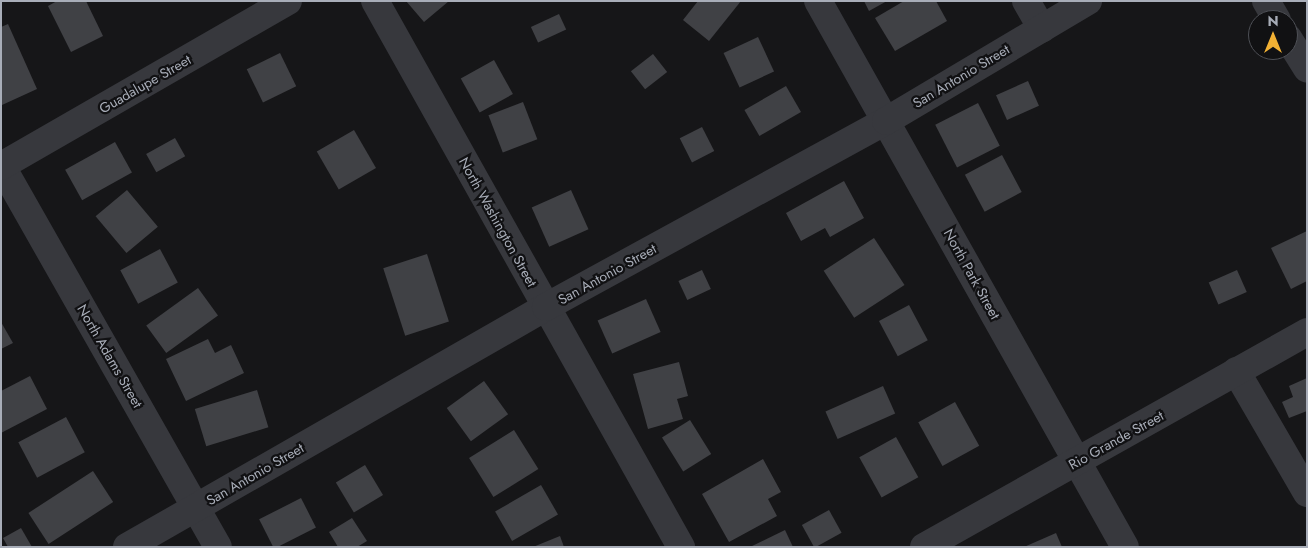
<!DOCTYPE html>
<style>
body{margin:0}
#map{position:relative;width:1308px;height:548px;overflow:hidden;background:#161618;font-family:Jost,sans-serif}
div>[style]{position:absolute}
.building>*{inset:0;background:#404145;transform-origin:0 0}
.minor>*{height:28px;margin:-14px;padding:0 14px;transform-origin:14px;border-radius:14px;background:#37383d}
span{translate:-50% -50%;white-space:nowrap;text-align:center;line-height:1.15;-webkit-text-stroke:4.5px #111113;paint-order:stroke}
.street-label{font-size:14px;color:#a8adb8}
.frame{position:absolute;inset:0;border:2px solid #a8adb8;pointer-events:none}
.north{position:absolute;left:1248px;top:10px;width:50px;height:50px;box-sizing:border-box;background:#111113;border:1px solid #4d4f55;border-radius:50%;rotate:0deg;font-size:14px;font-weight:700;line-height:20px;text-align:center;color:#a8adb8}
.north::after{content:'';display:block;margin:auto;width:18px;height:22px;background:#f2b134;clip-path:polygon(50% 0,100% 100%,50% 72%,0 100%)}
</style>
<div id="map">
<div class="building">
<i style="clip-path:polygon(57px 1px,86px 1px,103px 36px,71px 52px,48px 6px)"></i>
<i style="clip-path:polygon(406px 1px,449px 1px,424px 22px)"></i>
<i style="clip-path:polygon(698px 1px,741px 1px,709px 41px,683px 20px)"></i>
<i style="clip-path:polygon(864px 1px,887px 1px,869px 11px)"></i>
<i style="clip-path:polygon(904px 1px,936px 1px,947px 21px,895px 51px,875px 18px)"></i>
<i style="left:559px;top:14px;width:17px;height:31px;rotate:65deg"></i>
<i style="clip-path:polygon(8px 24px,37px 89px,2px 105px,1px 27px)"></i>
<i style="left:758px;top:37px;width:38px;height:38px;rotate:65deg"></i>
<i style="left:280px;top:53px;width:37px;height:37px;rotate:64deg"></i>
<i style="left:653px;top:54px;width:23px;height:28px;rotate:52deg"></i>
<i style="left:494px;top:60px;width:39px;height:38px;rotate:61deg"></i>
<i style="left:1028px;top:81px;width:27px;height:35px;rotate:66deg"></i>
<i style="left:786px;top:86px;width:30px;height:48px;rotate:60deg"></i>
<i style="left:523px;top:102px;width:40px;height:37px;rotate:69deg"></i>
<i style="left:978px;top:103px;width:48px;height:48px;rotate:63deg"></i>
<i style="left:702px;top:127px;width:27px;height:25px;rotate:63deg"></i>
<i style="left:354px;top:130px;width:44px;height:43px;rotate:60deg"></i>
<i style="left:175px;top:138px;width:21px;height:33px;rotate:61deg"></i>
<i style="left:115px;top:142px;width:35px;height:57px;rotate:61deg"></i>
<i style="left:1002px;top:155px;width:42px;height:42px;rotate:62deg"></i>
<i style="clip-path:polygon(844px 181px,864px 218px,830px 237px,825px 228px,801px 241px,786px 213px)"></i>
<i style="left:127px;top:190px;width:48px;height:41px;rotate:50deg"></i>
<i style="left:571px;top:190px;width:43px;height:43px;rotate:66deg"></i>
<i style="clip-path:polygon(1307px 231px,1307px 281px,1291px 289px,1271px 248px)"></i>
<i style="left:874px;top:238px;width:56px;height:60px;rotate:57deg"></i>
<i style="left:160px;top:249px;width:38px;height:45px;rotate:62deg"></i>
<i style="left:427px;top:254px;width:71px;height:46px;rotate:72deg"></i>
<i style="left:702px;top:270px;width:21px;height:26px;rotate:65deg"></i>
<i style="left:1237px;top:270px;width:24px;height:31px;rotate:66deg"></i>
<i style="left:198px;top:288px;width:34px;height:64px;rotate:54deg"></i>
<i style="left:646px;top:299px;width:36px;height:53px;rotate:66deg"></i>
<i style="left:909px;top:305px;width:40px;height:34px;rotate:62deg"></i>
<i style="clip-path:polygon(1px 322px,13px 343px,1px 349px)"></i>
<i style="clip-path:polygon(208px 339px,215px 353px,231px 345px,244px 373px,186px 401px,166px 359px)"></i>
<i style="clip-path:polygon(679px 362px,688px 396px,677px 399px,683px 419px,648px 429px,633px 374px)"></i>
<i style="clip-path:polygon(30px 376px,47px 409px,1px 433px,1px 391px)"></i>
<i style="clip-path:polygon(1307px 378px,1307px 411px,1289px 418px,1282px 402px,1293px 397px,1289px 386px)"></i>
<i style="left:484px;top:381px;width:41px;height:46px;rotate:54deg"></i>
<i style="left:883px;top:386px;width:30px;height:63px;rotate:66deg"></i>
<i style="left:257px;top:390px;width:39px;height:65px;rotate:73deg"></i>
<i style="left:955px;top:402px;width:50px;height:42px;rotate:61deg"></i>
<i style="left:66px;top:417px;width:40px;height:54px;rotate:62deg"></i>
<i style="left:690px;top:420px;width:40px;height:33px;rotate:58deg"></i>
<i style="left:514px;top:430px;width:46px;height:53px;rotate:58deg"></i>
<i style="left:896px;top:437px;width:46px;height:42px;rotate:61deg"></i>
<i style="clip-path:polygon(763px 459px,781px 492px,768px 499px,777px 516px,729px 542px,702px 494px)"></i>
<i style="left:365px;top:465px;width:35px;height:34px;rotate:59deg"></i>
<i style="left:93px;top:471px;width:37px;height:77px;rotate:57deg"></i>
<i style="left:541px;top:485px;width:34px;height:53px;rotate:60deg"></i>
<i style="left:301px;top:498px;width:33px;height:47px;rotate:63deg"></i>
<i style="left:829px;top:510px;width:26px;height:31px;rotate:61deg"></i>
<i style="clip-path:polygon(352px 518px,367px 541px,357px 547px,338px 547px,329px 532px)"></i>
<i style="clip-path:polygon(21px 528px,32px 547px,8px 547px,3px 538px)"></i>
<i style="clip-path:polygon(785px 530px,793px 547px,750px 547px)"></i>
<i style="clip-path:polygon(1056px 533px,1062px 547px,1024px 547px)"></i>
<i style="clip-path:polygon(560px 536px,564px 547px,533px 547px)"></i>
</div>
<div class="minor">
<i style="left:375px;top:1px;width:626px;rotate:60.73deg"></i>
<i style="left:818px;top:1px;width:626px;rotate:60.65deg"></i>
<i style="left:1026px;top:1px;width:32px;rotate:60deg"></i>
<i style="left:1266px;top:1px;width:22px;rotate:60deg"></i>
<i style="left:1288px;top:38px;width:36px;rotate:58deg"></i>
<i style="left:1px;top:165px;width:439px;rotate:60.4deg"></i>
<i style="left:1px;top:166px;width:331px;rotate:-29.9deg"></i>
<i style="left:1236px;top:371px;width:141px;rotate:59.8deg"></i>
<i style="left:127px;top:547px;width:483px;rotate:-29.8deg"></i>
<i style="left:546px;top:307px;width:388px;rotate:-28.7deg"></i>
<i style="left:886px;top:121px;width:235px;rotate:-30.7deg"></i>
<i style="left:924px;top:547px;width:439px;rotate:-29.3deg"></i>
</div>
<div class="street-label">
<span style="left:961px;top:76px;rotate:-31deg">San Antonio Street</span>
<span style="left:145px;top:84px;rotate:-30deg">Guadalupe Street</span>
<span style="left:498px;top:222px;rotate:61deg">North Washington Street</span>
<span style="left:607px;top:274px;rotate:-29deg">San Antonio Street</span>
<span style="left:972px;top:274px;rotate:61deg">North Park Street</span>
<span style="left:110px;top:356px;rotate:60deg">North Adams Street</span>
<span style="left:1116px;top:440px;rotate:-29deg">Rio Grande Street</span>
<span style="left:255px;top:474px;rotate:-30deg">San Antonio Street</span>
</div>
<div class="frame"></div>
<div class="north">N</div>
</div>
